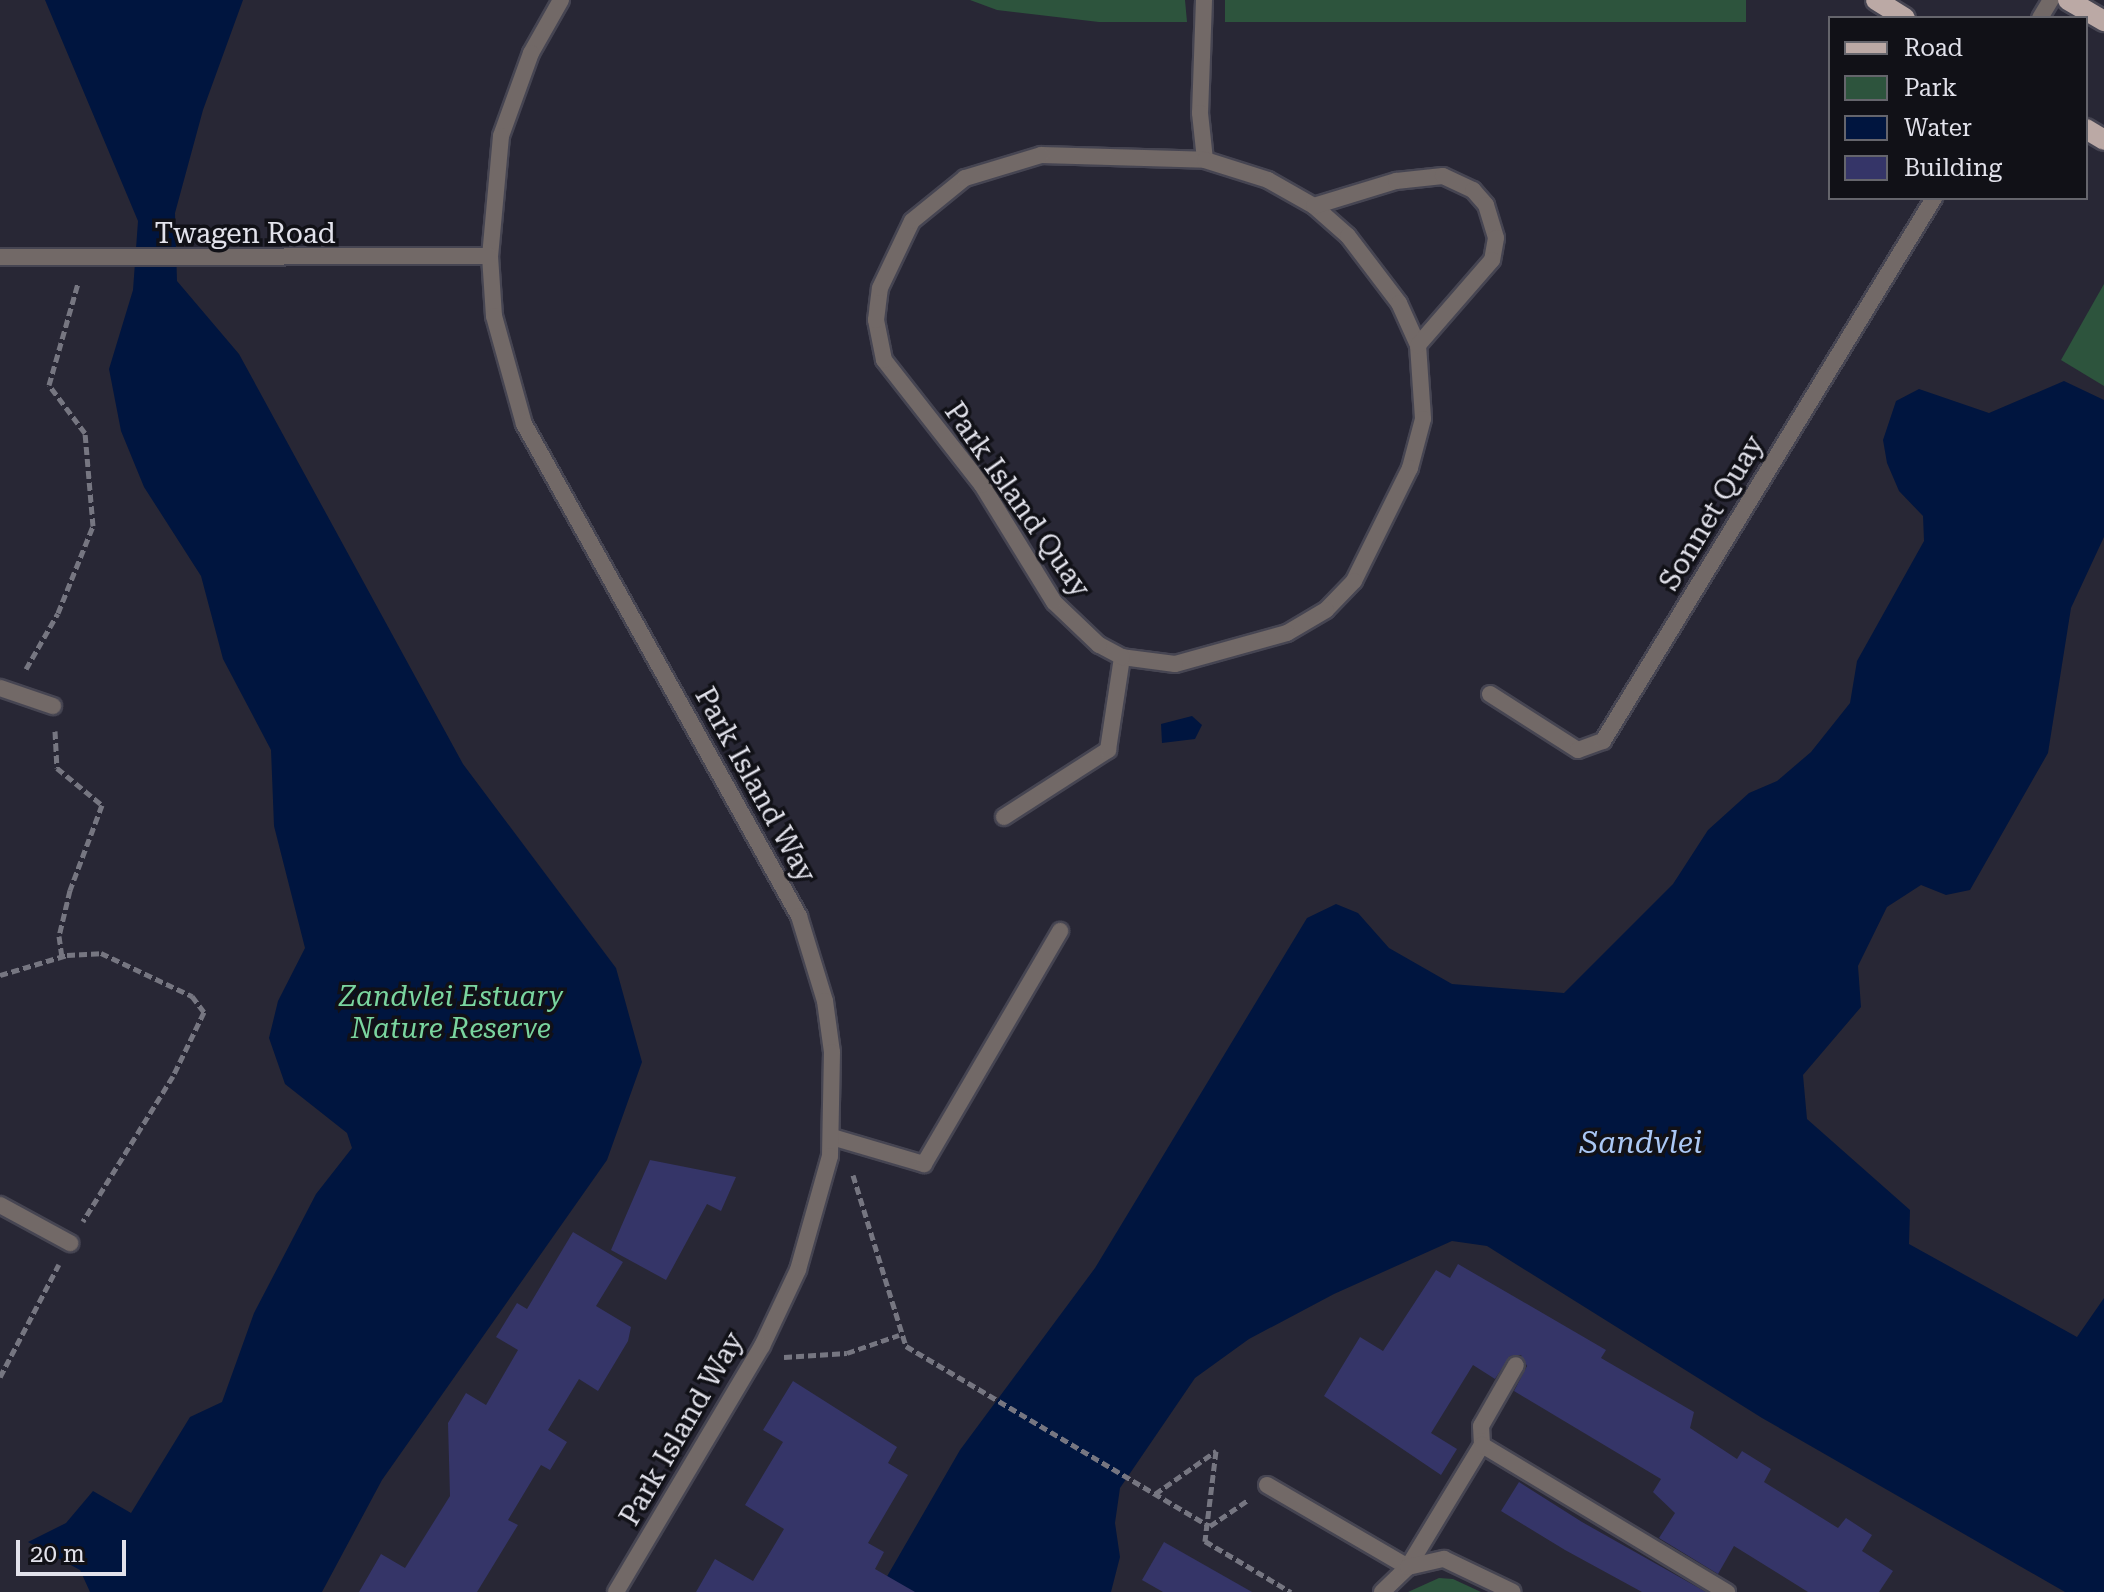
<!DOCTYPE html>
<style>
body{margin:0}
#map{position:relative;width:2104px;height:1592px;overflow:hidden;background:#282735;font-family:"Roboto Serif",serif}
div>[style]{position:absolute}
.green>*{inset:0;background:#2d543d;transform-origin:0 0}
.water>*{inset:0;background:#00153f}
.building>*{inset:0;background:#353568}
.path>*{height:5px;margin-top:-2.5px;transform-origin:0;background:repeating-linear-gradient(90deg,#767681 0 8px,transparent 0 12px)}
.roads{filter:drop-shadow(2px 0 #464552) drop-shadow(-2px 0 #464552) drop-shadow(0 2px #464552) drop-shadow(0 -2px #464552)}
.lane>*{height:16px;margin:-8px;padding:0 8px;transform-origin:8px;border-radius:8px;background:#726967}
.street>*{height:16px;margin:-8px;padding:0 8px;transform-origin:8px;border-radius:8px;background:#726967}
.primary>*{height:20px;margin:-10px;padding:0 10px;transform-origin:10px;border-radius:10px;background:#bba9a5}
span{translate:-50% -50%;white-space:nowrap;text-align:center;line-height:1.15;-webkit-text-stroke:7px #111117;paint-order:stroke}
.street-label{font-size:28px;color:#e2e2eb}
.park-label{font-size:28px;color:#7ad59f;font-style:italic}
.water-label{font-size:30px;color:#abc8f5;font-style:italic}
.legend{position:absolute;left:1828px;top:16px;width:260px;height:184px;box-sizing:border-box;background:#111117;border:2px solid #65656c;margin:0;padding:10px 14px;list-style:none;font-size:24px;color:#e2e2eb}
.legend li{display:flex;align-items:center;gap:16px;height:40px}
.legend b{width:40px;border:2px solid #65656c}
.scale{position:absolute;left:16px;top:1540px;width:110px;height:36px;box-sizing:border-box;border:4px solid #e2e2eb;border-top:0;padding-left:10px;font-size:24px;line-height:28px;white-space:nowrap;color:#e2e2eb;-webkit-text-stroke:6px #111117;paint-order:stroke}
</style>
<div id="map">
<div class="green">
<i style="clip-path:polygon(970px 0,1185px 0,1187px 22px,1099px 22px,997px 10px)"></i>
<i style="left:1225px;top:0;width:521px;height:22px"></i>
<i style="clip-path:polygon(2104px 284px,2104px 386px,2061px 360px)"></i>
<i style="clip-path:polygon(1439px 1578px,1453px 1579px,1481px 1592px,1408px 1592px)"></i>
</div>
<div class="water">
<i style="clip-path:polygon(45px 0,243px 0,203px 110px,175px 213px,177px 281px,239px 354px,463px 764px,616px 968px,642px 1062px,607px 1160px,382px 1480px,322px 1592px,90px 1592px,80px 1570px,28px 1542px,66px 1523px,93px 1491px,131px 1513px,190px 1417px,222px 1402px,254px 1313px,316px 1194px,352px 1148px,347px 1133px,285px 1084px,269px 1038px,278px 1001px,305px 948px,274px 826px,271px 750px,223px 659px,201px 576px,144px 487px,121px 431px,109px 369px,133px 290px,138px 221px)"></i>
<i style="clip-path:polygon(2064px 381px,2104px 400px,2104px 537px,2071px 608px,2048px 753px,1970px 890px,1946px 895px,1921px 885px,1887px 907px,1858px 966px,1861px 1007px,1803px 1075px,1807px 1119px,1910px 1210px,1909px 1244px,2077px 1337px,2104px 1298px,2104px 1592px,2065px 1592px,1762px 1418px,1487px 1246px,1452px 1241px,1334px 1294px,1249px 1339px,1195px 1378px,1120px 1488px,1115px 1523px,1120px 1557px,1111px 1592px,878px 1592px,960px 1450px,1095px 1268px,1307px 918px,1336px 904px,1358px 913px,1389px 948px,1452px 984px,1564px 993px,1673px 884px,1708px 830px,1749px 793px,1777px 781px,1811px 752px,1850px 703px,1857px 661px,1924px 541px,1923px 516px,1899px 491px,1887px 463px,1883px 440px,1896px 401px,1919px 389px,1989px 413px)"></i>
<i style="clip-path:polygon(1192px 716px,1202px 725px,1195px 739px,1162px 743px,1161px 724px)"></i>
</div>
<div class="building">
<i style="clip-path:polygon(650px 1160px,736px 1177px,721px 1211px,707px 1204px,666px 1280px,611px 1250px)"></i>
<i style="clip-path:polygon(573px 1232px,623px 1262px,596px 1306px,631px 1327px,628px 1341px,598px 1391px,579px 1379px,548px 1430px,567px 1442px,550px 1470px,541px 1465px,508px 1520px,518px 1525px,477px 1592px,359px 1592px,381px 1554px,405px 1568px,450px 1496px,448px 1423px,466px 1393px,486px 1405px,518px 1350px,496px 1337px,517px 1303px,527px 1309px)"></i>
<i style="clip-path:polygon(1458px 1264px,1606px 1350px,1601px 1358px,1694px 1412px,1690px 1428px,1737px 1459px,1742px 1451px,1771px 1469px,1764px 1482px,1838px 1528px,1846px 1518px,1872px 1535px,1862px 1551px,1893px 1571px,1879px 1592px,1808px 1592px,1734px 1546px,1718px 1574px,1659px 1538px,1675px 1513px,1653px 1492px,1661px 1479px,1514px 1391px,1527px 1366px,1521px 1355px,1510px 1356px,1495px 1379px,1473px 1365px,1431px 1433px,1457px 1449px,1441px 1475px,1324px 1396px,1360px 1337px,1383px 1351px,1436px 1270px,1450px 1278px)"></i>
<i style="clip-path:polygon(793px 1381px,897px 1447px,888px 1463px,908px 1475px,868px 1543px,884px 1552px,875px 1569px,915px 1592px,696px 1592px,715px 1559px,753px 1581px,784px 1529px,745px 1505px,783px 1442px,763px 1430px)"></i>
<i style="clip-path:polygon(1519px 1482px,1582px 1522px,1706px 1592px,1642px 1592px,1565px 1550px,1501px 1511px)"></i>
<i style="clip-path:polygon(1164px 1542px,1252px 1592px,1163px 1592px,1142px 1580px)"></i>
</div>
<div class="path">
<i style="left:26px;top:669px;width:64px;rotate:-60.3deg"></i>
<i style="left:58px;top:613px;width:94px;rotate:-68.1deg"></i>
<i style="left:93px;top:526px;width:93px;rotate:-94.9deg"></i>
<i style="left:85px;top:433px;width:60px;rotate:-126.9deg"></i>
<i style="left:49px;top:385px;width:106px;rotate:-74.1deg"></i>
<i style="left:55px;top:731px;width:37px;rotate:87deg"></i>
<i style="left:57px;top:768px;width:58px;rotate:39.4deg"></i>
<i style="left:102px;top:805px;width:91px;rotate:110.6deg"></i>
<i style="left:70px;top:890px;width:47px;rotate:103.4deg"></i>
<i style="left:59px;top:936px;width:21px;rotate:82deg"></i>
<i style="left:0;top:975px;width:70px;rotate:-16.6deg"></i>
<i style="left:67px;top:955px;width:34px;rotate:-3deg"></i>
<i style="left:101px;top:953px;width:101px;rotate:25.3deg"></i>
<i style="left:192px;top:996px;width:20px;rotate:53deg"></i>
<i style="left:204px;top:1012px;width:71px;rotate:115.8deg"></i>
<i style="left:173px;top:1076px;width:171px;rotate:121.8deg"></i>
<i style="left:853px;top:1175px;width:179px;rotate:72.8deg"></i>
<i style="left:906px;top:1346px;width:352px;rotate:30.7deg"></i>
<i style="left:784px;top:1357px;width:63px;rotate:-3.6deg"></i>
<i style="left:847px;top:1353px;width:55px;rotate:-19.1deg"></i>
<i style="left:0;top:1377px;width:127px;rotate:-62.4deg"></i>
<i style="left:1155px;top:1494px;width:75px;rotate:-35.2deg"></i>
<i style="left:1216px;top:1451px;width:91px;rotate:97deg"></i>
<i style="left:1205px;top:1541px;width:100px;rotate:30.7deg"></i>
<i style="left:1210px;top:1526px;width:46px;rotate:-34.4deg"></i>
</div>
<div class="roads">
<div class="lane">
<i style="left:1004px;top:817px;width:124px;rotate:-32.8deg"></i>
<i style="left:1108px;top:750px;width:94px;rotate:-81.4deg"></i>
<i style="left:832px;top:1137px;width:96px;rotate:16.4deg"></i>
<i style="left:924px;top:1164px;width:270px;rotate:-59.7deg"></i>
<i style="left:1482px;top:1445px;width:19px;rotate:-93deg"></i>
<i style="left:1481px;top:1426px;width:70px;rotate:-60.2deg"></i>
<i style="left:1267px;top:1485px;width:163px;rotate:30.2deg"></i>
<i style="left:1408px;top:1567px;width:143px;rotate:-58.8deg"></i>
<i style="left:1482px;top:1445px;width:286px;rotate:31deg"></i>
</div>
<div class="street">
<i style="left:561px;top:0;width:61px;rotate:119.5deg"></i>
<i style="left:531px;top:53px;width:88px;rotate:109.9deg"></i>
<i style="left:501px;top:136px;width:121px;rotate:95.2deg"></i>
<i style="left:490px;top:256px;width:60px;rotate:86.2deg"></i>
<i style="left:494px;top:316px;width:112px;rotate:74.5deg"></i>
<i style="left:524px;top:424px;width:564px;rotate:60.8deg"></i>
<i style="left:799px;top:916px;width:89px;rotate:73deg"></i>
<i style="left:825px;top:1001px;width:51px;rotate:82.2deg"></i>
<i style="left:832px;top:1052px;width:104px;rotate:91.1deg"></i>
<i style="left:830px;top:1156px;width:118px;rotate:105.7deg"></i>
<i style="left:798px;top:1270px;width:84px;rotate:115.3deg"></i>
<i style="left:762px;top:1346px;width:286px;rotate:120.7deg"></i>
<i style="left:1204px;top:0;width:113px;rotate:92deg"></i>
<i style="left:1200px;top:113px;width:47px;rotate:83.9deg"></i>
<i style="left:2040px;top:18px;width:21px;rotate:-59deg"></i>
<i style="left:1041px;top:155px;width:164px;rotate:1.7deg"></i>
<i style="left:1205px;top:160px;width:66px;rotate:17.6deg"></i>
<i style="left:1268px;top:180px;width:53px;rotate:29.5deg"></i>
<i style="left:1314px;top:206px;width:45px;rotate:41.4deg"></i>
<i style="left:1348px;top:236px;width:84px;rotate:52.7deg"></i>
<i style="left:1399px;top:303px;width:46px;rotate:65.7deg"></i>
<i style="left:1418px;top:345px;width:74px;rotate:86.1deg"></i>
<i style="left:1423px;top:419px;width:51px;rotate:104.9deg"></i>
<i style="left:1410px;top:468px;width:126px;rotate:116.4deg"></i>
<i style="left:1354px;top:581px;width:40px;rotate:134deg"></i>
<i style="left:1326px;top:610px;width:45px;rotate:149.5deg"></i>
<i style="left:1287px;top:633px;width:116px;rotate:164.5deg"></i>
<i style="left:1175px;top:664px;width:53px;rotate:-172.5deg"></i>
<i style="left:1122px;top:657px;width:26px;rotate:-152deg"></i>
<i style="left:1099px;top:645px;width:62px;rotate:-136.3deg"></i>
<i style="left:1054px;top:602px;width:137px;rotate:-121.6deg"></i>
<i style="left:982px;top:485px;width:159px;rotate:-128.1deg"></i>
<i style="left:884px;top:360px;width:41px;rotate:-101.3deg"></i>
<i style="left:876px;top:320px;width:32px;rotate:-83deg"></i>
<i style="left:880px;top:288px;width:74px;rotate:-64.5deg"></i>
<i style="left:912px;top:221px;width:68px;rotate:-39.1deg"></i>
<i style="left:965px;top:178px;width:79px;rotate:-16.8deg"></i>
<i style="left:1314px;top:206px;width:86px;rotate:-17deg"></i>
<i style="left:1396px;top:181px;width:47px;rotate:-6.1deg"></i>
<i style="left:1443px;top:176px;width:33px;rotate:25deg"></i>
<i style="left:1473px;top:190px;width:20px;rotate:49deg"></i>
<i style="left:1486px;top:205px;width:34px;rotate:73deg"></i>
<i style="left:1496px;top:238px;width:22px;rotate:100deg"></i>
<i style="left:1492px;top:260px;width:113px;rotate:131deg"></i>
<i style="left:0;top:257px;width:490px;rotate:-0.1deg"></i>
<i style="left:0;top:688px;width:56px;rotate:18.8deg"></i>
<i style="left:1490px;top:694px;width:104px;rotate:32.5deg"></i>
<i style="left:1578px;top:750px;width:27px;rotate:-20deg"></i>
<i style="left:1603px;top:741px;width:636px;rotate:-58.63deg"></i>
<i style="left:0;top:1205px;width:80px;rotate:28.5deg"></i>
<i style="left:1382px;top:1592px;width:36px;rotate:-44deg"></i>
<i style="left:1408px;top:1567px;width:37px;rotate:-13deg"></i>
<i style="left:1444px;top:1559px;width:76px;rotate:25.6deg"></i>
</div>
<div class="primary">
<i style="left:1876px;top:0;width:34px;rotate:32deg"></i>
<i style="left:2068px;top:0;width:42px;rotate:30.3deg"></i>
<i style="left:2086px;top:129px;width:21px;rotate:31deg"></i>
</div>
</div>
<div class="street-label">
<span style="left:245px;top:234px">Twagen Road</span>
<span style="left:1017px;top:500px;rotate:55deg">Park Island Quay</span>
<span style="left:1712px;top:513px;rotate:-59deg">Sonnet Quay</span>
<span style="left:755px;top:785px;rotate:61deg">Park Island Way</span>
<span style="left:682px;top:1429px;rotate:-60deg">Park Island Way</span>
</div>
<div class="park-label">
<span style="left:451px;top:1013px">Zandvlei Estuary<br>Nature Reserve</span>
</div>
<div class="water-label">
<span style="left:1641px;top:1143px">Sandvlei</span>
</div>
<ul class="legend">
<li><b style="height:10px;background:#bba9a5"></b>Road</li>
<li><b style="height:22px;background:#2d543d"></b>Park</li>
<li><b style="height:22px;background:#00153f"></b>Water</li>
<li><b style="height:22px;background:#353568"></b>Building</li>
</ul>
<div class="scale">20 m</div>
</div>
